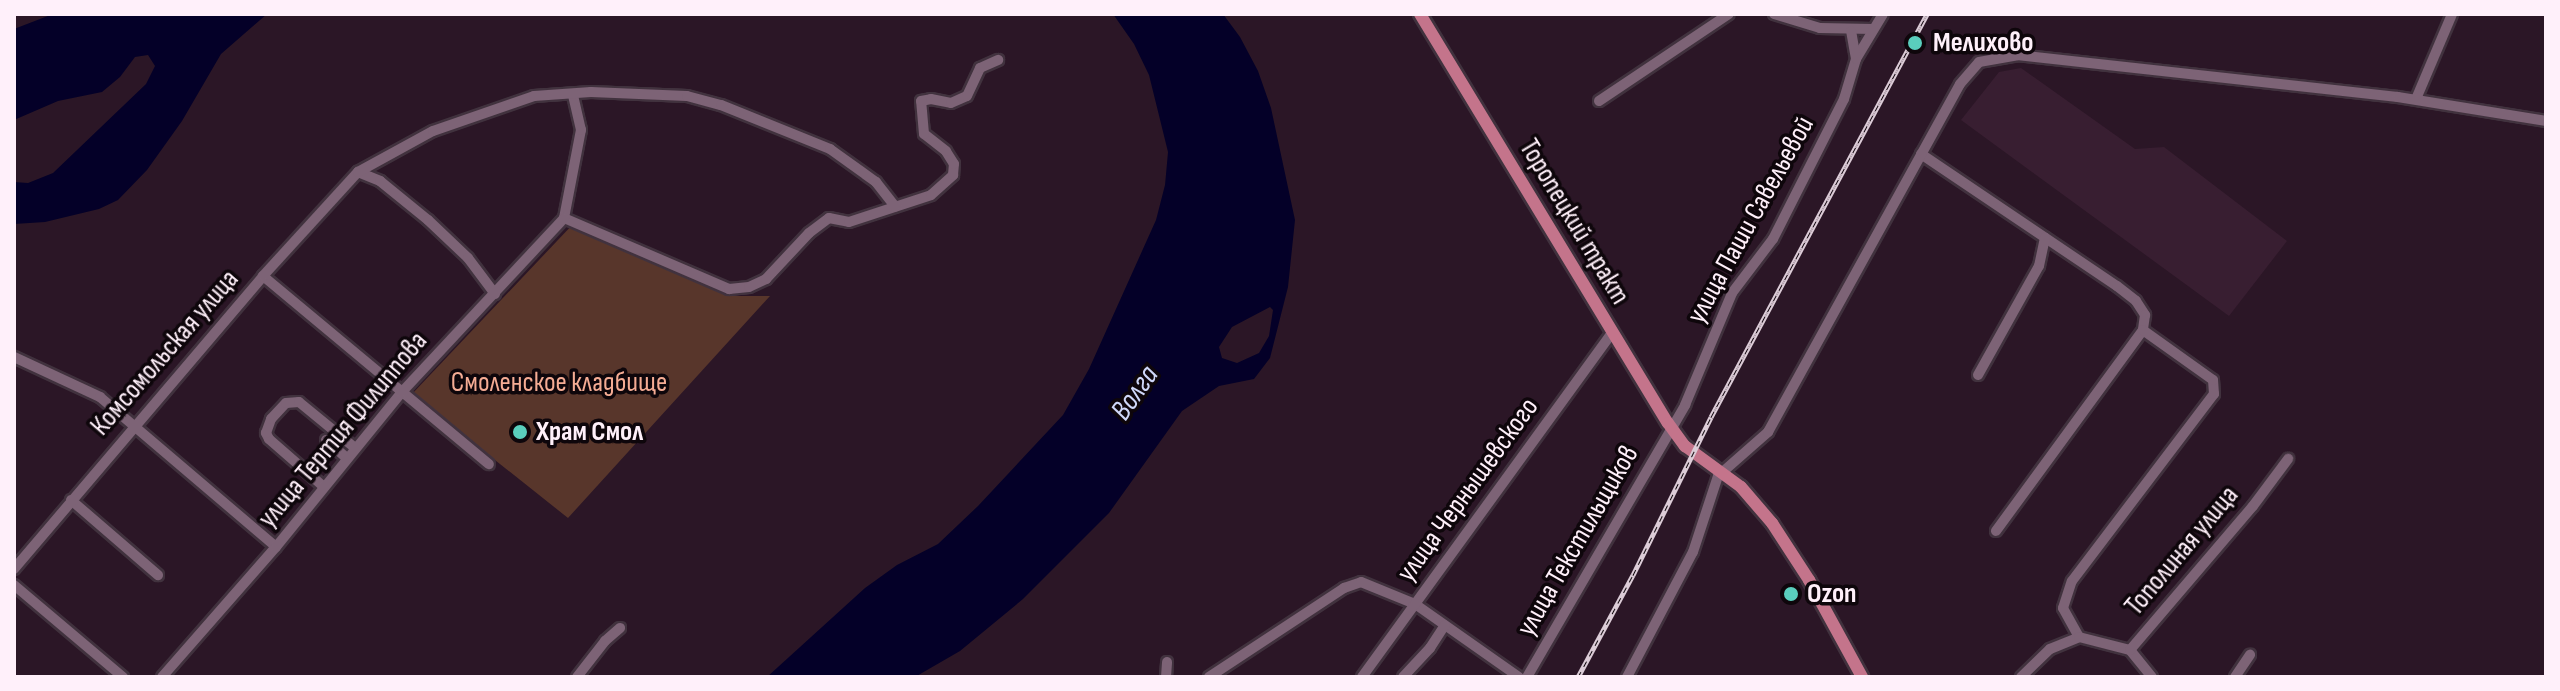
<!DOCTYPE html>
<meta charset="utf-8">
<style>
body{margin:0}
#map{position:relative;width:2560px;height:691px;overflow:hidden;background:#2b1626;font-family:"Sofia Sans Condensed",sans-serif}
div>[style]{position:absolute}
.built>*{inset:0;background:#381e31}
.green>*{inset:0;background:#58362b}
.water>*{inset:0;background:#040028}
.roads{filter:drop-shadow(2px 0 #41323e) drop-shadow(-2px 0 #41323e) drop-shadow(0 2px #41323e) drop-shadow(0 -2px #41323e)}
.minor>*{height:10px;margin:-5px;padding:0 5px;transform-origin:5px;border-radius:5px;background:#7d6376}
.major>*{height:12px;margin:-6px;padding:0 6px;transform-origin:6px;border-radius:6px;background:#c4748b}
.rail>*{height:5px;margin-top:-2.5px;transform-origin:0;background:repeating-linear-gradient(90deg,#0e060b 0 6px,#dcccd7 0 12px);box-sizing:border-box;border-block:2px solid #dcccd7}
.dots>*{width:22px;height:22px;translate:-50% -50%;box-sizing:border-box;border:4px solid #0e060b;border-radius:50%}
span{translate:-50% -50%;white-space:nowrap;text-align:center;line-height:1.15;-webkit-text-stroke:7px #0e060b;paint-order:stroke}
.poi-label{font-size:28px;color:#fff0fa;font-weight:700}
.left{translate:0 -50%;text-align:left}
.street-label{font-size:28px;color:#fff0fa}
.park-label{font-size:28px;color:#f5ac94}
.water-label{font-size:30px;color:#cfd7f8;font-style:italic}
.frame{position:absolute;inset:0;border:16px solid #fff0fa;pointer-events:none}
</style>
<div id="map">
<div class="built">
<i style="clip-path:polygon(2021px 68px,2135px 149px,2164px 147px,2287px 241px,2229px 316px,1961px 120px,1999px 72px)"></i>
</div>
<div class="green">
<i style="clip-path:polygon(575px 222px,732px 296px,770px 296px,568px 518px,412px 394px)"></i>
</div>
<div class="water">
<i style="clip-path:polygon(53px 14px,267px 14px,221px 54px,182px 121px,147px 170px,118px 200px,99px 209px,45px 222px,14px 224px,14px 182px,28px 183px,53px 173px,146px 84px,155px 66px,148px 55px,135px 57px,120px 77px,102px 92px,58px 101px,14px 120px,14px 29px)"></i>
<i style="clip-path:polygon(evenodd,1113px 14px,1223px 14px,1240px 37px,1258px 71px,1271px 108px,1295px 220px,1288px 287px,1270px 358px,1254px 379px,1219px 386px,1182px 411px,1109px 513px,1023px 599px,960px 651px,915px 677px,767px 677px,865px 588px,897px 565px,938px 544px,978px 506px,1063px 415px,1089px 369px,1156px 220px,1165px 185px,1168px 152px,1149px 75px,1134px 44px,1113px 14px,1270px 307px,1273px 310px,1269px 336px,1259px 353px,1237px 363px,1222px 358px,1219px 347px,1232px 327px,1270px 307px)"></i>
</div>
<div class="roads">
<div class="minor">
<i style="left:1774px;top:14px;width:48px;rotate:16.9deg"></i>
<i style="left:1820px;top:28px;width:53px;rotate:1.1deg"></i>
<i style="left:1856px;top:59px;width:52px;rotate:-59deg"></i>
<i style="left:2416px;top:99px;width:92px;rotate:-67deg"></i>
<i style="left:1599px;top:101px;width:156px;rotate:-33.8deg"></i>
<i style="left:1921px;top:154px;width:236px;rotate:34deg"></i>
<i style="left:2117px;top:286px;width:24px;rotate:38deg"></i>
<i style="left:2136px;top:301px;width:17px;rotate:57deg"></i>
<i style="left:2145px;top:315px;width:15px;rotate:98deg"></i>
<i style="left:2143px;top:330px;width:249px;rotate:126.2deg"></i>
<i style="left:358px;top:172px;width:24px;rotate:22deg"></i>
<i style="left:380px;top:181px;width:62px;rotate:39.1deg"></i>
<i style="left:428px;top:220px;width:55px;rotate:43.5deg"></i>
<i style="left:468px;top:258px;width:45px;rotate:53.1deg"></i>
<i style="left:564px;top:218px;width:180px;rotate:23.3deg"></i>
<i style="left:729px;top:289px;width:20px;rotate:-6deg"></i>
<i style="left:749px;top:287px;width:19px;rotate:-25deg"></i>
<i style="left:766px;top:279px;width:63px;rotate:-46.9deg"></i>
<i style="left:809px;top:233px;width:25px;rotate:-37deg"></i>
<i style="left:829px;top:218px;width:20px;rotate:11deg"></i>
<i style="left:849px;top:222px;width:86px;rotate:-18.2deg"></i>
<i style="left:931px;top:195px;width:30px;rotate:-42deg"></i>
<i style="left:953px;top:175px;width:11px;rotate:-85deg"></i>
<i style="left:954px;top:164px;width:15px;rotate:-122deg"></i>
<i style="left:946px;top:151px;width:28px;rotate:-142deg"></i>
<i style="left:924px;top:134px;width:33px;rotate:-95deg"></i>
<i style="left:921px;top:101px;width:10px;rotate:-11deg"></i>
<i style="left:931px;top:99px;width:20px;rotate:11deg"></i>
<i style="left:951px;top:103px;width:17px;rotate:-24deg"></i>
<i style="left:967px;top:96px;width:31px;rotate:-65deg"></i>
<i style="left:980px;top:68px;width:20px;rotate:-24deg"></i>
<i style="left:564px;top:218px;width:90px;rotate:-79.1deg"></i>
<i style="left:581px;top:130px;width:36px;rotate:-103deg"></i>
<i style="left:263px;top:276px;width:294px;rotate:39.8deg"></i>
<i style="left:14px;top:357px;width:95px;rotate:24.9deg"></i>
<i style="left:100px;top:397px;width:231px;rotate:40.4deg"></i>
<i style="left:1978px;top:375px;width:125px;rotate:-60.8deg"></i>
<i style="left:2039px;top:266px;width:29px;rotate:-78deg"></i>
<i style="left:326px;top:440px;width:28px;rotate:41deg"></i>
<i style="left:324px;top:487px;width:73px;rotate:-138.9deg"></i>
<i style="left:269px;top:439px;width:7px;rotate:-117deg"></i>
<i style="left:266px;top:433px;width:15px;rotate:-70deg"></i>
<i style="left:271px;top:419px;width:22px;rotate:-47deg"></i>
<i style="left:286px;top:403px;width:13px;rotate:-4deg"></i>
<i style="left:299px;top:402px;width:72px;rotate:39.4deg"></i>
<i style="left:71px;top:500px;width:115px;rotate:40.8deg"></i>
<i style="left:14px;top:569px;width:385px;rotate:-49.6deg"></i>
<i style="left:263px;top:276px;width:141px;rotate:-47.6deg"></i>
<i style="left:358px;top:172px;width:85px;rotate:-28.7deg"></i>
<i style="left:433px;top:131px;width:107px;rotate:-19.1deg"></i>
<i style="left:534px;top:96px;width:57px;rotate:-4deg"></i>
<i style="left:591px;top:92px;width:96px;rotate:2.4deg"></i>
<i style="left:687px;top:96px;width:35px;rotate:15deg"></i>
<i style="left:721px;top:105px;width:118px;rotate:22deg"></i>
<i style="left:830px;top:149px;width:57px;rotate:35.7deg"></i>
<i style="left:876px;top:182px;width:31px;rotate:52deg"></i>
<i style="left:14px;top:585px;width:143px;rotate:40.2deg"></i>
<i style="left:2079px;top:637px;width:33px;rotate:-119deg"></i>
<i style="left:2063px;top:608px;width:28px;rotate:-72deg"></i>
<i style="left:2072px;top:581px;width:235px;rotate:-52.8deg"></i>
<i style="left:2214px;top:394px;width:14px;rotate:-94deg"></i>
<i style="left:2213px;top:380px;width:86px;rotate:-144.5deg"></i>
<i style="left:2130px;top:650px;width:35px;rotate:51deg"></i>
<i style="left:162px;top:677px;width:173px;rotate:-48.8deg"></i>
<i style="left:276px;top:547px;width:198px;rotate:-50.9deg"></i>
<i style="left:401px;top:393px;width:239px;rotate:-47deg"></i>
<i style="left:577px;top:677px;width:46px;rotate:-52.1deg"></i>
<i style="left:605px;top:641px;width:20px;rotate:-41deg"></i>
<i style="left:1166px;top:677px;width:15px;rotate:-86deg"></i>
<i style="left:1209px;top:677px;width:162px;rotate:-33.4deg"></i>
<i style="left:1344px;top:588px;width:18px;rotate:-19deg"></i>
<i style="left:1361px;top:582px;width:58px;rotate:22.2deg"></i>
<i style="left:1415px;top:604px;width:127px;rotate:35.1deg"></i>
<i style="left:1362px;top:677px;width:427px;rotate:-54deg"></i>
<i style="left:1403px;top:677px;width:40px;rotate:-47deg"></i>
<i style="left:1430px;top:648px;width:27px;rotate:-57deg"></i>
<i style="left:1527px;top:677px;width:315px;rotate:-59.8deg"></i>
<i style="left:1685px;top:405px;width:121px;rotate:-67.2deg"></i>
<i style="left:1732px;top:293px;width:68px;rotate:-52.8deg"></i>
<i style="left:1773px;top:239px;width:157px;rotate:-63.1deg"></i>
<i style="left:1844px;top:99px;width:42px;rotate:-73.3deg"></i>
<i style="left:1856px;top:59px;width:28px;rotate:-100deg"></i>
<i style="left:1627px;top:677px;width:141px;rotate:-62.2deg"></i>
<i style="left:1693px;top:552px;width:80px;rotate:-71.8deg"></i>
<i style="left:1718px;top:476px;width:67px;rotate:-41.3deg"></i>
<i style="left:1768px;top:432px;width:397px;rotate:-61.1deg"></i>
<i style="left:1960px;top:84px;width:29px;rotate:-49deg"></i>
<i style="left:1979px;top:62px;width:39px;rotate:-10deg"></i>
<i style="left:2017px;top:55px;width:383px;rotate:6.3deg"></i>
<i style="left:2398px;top:97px;width:150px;rotate:9.2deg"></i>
<i style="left:2021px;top:677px;width:40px;rotate:-44deg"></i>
<i style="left:2050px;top:649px;width:31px;rotate:-22deg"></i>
<i style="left:2079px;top:637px;width:53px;rotate:14.3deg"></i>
<i style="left:2130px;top:650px;width:189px;rotate:-49.5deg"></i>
<i style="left:2253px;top:506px;width:59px;rotate:-53.3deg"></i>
<i style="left:2235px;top:677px;width:27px;rotate:-56deg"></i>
</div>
<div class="major">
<i style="left:1420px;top:14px;width:478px;rotate:58.8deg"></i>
<i style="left:1668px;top:423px;width:29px;rotate:54deg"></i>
<i style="left:1685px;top:446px;width:69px;rotate:36.2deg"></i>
<i style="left:1741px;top:487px;width:48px;rotate:49.3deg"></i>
<i style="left:1772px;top:523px;width:68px;rotate:57deg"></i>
<i style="left:1809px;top:580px;width:111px;rotate:61.3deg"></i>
</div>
</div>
<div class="rail">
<i style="left:1578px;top:677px;width:116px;rotate:-61.7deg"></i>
<i style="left:1633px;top:575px;width:176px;rotate:-63.7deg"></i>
<i style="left:1711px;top:417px;width:457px;rotate:-61.8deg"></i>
</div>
<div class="dots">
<i style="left:1915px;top:43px;background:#5acebd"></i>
<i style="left:520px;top:432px;background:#5acebd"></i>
<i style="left:1791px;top:594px;background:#5acebd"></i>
</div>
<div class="poi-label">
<span class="left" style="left:1933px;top:43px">Мелихово</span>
<span class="left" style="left:536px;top:432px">Храм Смол</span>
<span class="left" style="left:1807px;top:594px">Ozon</span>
</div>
<div class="street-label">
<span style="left:1751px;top:220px;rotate:-61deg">улица Паши Савельевой</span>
<span style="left:1574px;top:222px;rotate:59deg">Торопецкий тракт</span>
<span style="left:165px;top:353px;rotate:-49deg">Комсомольская улица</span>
<span style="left:343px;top:430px;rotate:-50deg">улица Тертия Филиппова</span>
<span style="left:1468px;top:490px;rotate:-54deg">улица Чернышевского</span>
<span style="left:1578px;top:541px;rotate:-60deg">улица Текстильщиков</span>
<span style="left:2182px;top:551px;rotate:-50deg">Тополиная улица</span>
</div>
<div class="park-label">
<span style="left:559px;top:383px">Смоленское кладбище</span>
</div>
<div class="water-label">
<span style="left:1135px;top:393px;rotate:-55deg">Волга</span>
</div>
<div class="frame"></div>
</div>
